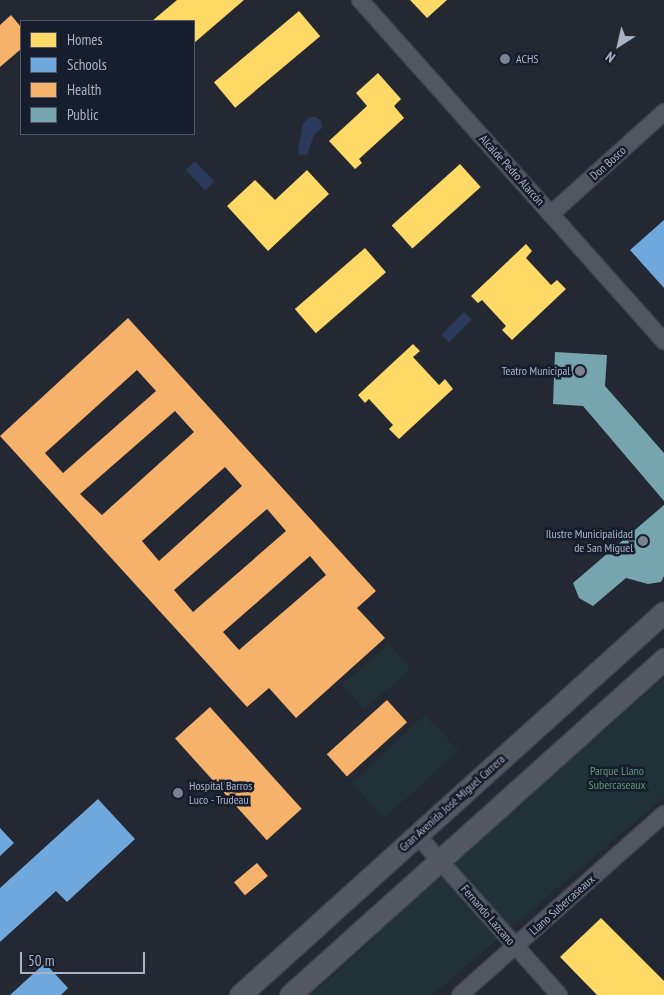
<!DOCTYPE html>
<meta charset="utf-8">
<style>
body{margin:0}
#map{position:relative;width:664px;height:995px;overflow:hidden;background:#232832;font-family:"PT Sans Narrow",sans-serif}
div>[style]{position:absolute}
.green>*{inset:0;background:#203238;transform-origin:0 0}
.water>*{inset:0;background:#2b3a5b;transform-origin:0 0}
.homes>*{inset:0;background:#ffd966;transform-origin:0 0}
.schools>*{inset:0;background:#6fa8dc}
.health>*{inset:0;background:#f6b26b;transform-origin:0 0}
.public>*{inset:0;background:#76a5af}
.roads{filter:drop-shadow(1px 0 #3f434c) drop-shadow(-1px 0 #3f434c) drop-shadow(0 1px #3f434c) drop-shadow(0 -1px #3f434c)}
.minor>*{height:16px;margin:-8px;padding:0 8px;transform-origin:8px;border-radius:8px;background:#525660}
.major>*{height:21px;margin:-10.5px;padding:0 10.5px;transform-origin:10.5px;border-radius:10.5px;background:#545862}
.dots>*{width:14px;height:14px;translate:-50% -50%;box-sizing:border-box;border:2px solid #161d2c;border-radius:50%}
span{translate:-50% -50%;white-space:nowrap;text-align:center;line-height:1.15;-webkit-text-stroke:5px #161d2c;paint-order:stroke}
.poi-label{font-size:12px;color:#aab2c6}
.left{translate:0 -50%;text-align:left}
.right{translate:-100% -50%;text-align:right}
.street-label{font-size:12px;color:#aab2c6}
.park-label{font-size:12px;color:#609873}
.legend{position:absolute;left:20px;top:20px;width:175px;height:115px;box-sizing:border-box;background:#161d2c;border:1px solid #51596a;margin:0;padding:6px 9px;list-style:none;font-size:15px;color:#aab2c6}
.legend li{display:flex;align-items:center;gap:10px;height:25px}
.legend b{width:25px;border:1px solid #51596a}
.north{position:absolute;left:594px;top:20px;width:50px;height:50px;-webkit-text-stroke:4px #161d2c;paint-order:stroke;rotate:215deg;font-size:14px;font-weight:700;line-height:20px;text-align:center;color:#aab2c6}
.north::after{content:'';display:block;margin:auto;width:18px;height:22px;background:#aab2c6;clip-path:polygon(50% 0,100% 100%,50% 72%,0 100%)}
.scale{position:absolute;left:20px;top:952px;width:125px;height:22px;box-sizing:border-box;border:2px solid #aab2c6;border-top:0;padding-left:6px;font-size:15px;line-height:18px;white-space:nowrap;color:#aab2c6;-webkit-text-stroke:4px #161d2c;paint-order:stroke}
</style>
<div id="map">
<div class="green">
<i style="left:389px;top:644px;width:33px;height:62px;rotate:49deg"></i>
<i style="clip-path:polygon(664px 678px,664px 797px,432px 995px,311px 995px,353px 958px,423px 888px)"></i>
<i style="left:425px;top:715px;width:48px;height:100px;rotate:47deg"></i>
</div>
<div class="water">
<i style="clip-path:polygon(310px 117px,316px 117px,321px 121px,322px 128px,314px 135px,307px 155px,300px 155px,298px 151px,303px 123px)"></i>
<i style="left:195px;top:161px;width:28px;height:13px;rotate:46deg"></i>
<i style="left:464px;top:312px;width:11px;height:32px;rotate:45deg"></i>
</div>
<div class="homes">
<i style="clip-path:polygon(177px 0,244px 0,194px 43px,194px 21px,152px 21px)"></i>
<i style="clip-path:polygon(410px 0,447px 0,427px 18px)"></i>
<i style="left:299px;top:11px;width:33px;height:111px;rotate:50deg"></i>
<i style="clip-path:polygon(378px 73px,401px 99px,394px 106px,404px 118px,359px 159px,362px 163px,355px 169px,329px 141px,367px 106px,356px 93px)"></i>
<i style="left:460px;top:164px;width:31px;height:92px;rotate:48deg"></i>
<i style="clip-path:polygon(307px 170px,329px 194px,268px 251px,227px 206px,255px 180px,275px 200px)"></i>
<i style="clip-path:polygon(526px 244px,532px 251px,526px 258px,551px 285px,557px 280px,566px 289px,512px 340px,502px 330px,506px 326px,482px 300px,478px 303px,471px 296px)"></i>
<i style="left:365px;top:248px;width:32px;height:93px;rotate:49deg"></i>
<i style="clip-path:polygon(413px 344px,420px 351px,413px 357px,439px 385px,445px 379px,453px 389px,399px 439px,389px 429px,393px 425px,369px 399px,365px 403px,358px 395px)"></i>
<i style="clip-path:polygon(601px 918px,664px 981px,664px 995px,597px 995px,560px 957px)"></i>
</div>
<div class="schools">
<i style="clip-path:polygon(664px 220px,664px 288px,630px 250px)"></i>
<i style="clip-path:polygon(98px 799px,135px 839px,67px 902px,56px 891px,0 942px,0 888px)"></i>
<i style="clip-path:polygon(0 828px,14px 843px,0 856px)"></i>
<i style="clip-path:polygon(45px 963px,68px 988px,61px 995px,10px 995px)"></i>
</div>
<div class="health">
<i style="clip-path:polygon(11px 15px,21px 27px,21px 49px,0 67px,0 25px)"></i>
<i style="clip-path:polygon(evenodd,128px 318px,376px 591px,357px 608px,385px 638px,296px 718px,269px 688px,247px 707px,0 436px,128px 318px,137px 370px,156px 391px,63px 473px,45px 453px,137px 370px,128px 318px,175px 411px,194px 432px,102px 515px,80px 494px,175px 411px,128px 318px,225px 467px,242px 486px,159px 561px,142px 541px,225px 467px,128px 318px,267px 509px,286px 531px,193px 612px,174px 590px,267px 509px,128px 318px,310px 556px,326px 575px,239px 650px,223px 632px,310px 556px)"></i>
<i style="left:387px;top:700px;width:30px;height:81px;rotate:48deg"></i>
<i style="left:210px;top:707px;width:137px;height:47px;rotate:48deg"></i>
<i style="left:257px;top:863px;width:17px;height:30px;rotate:50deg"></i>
</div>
<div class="public">
<i style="clip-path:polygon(555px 352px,607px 355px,605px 386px,664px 453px,664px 501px,583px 406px,553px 404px)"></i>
<i style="clip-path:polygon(664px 505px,664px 576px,661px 582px,648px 584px,626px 578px,593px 606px,579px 598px,573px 583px)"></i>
</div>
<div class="roads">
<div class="minor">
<i style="left:360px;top:0;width:457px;rotate:48.3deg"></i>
<i style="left:551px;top:214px;width:152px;rotate:-42.1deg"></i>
<i style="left:417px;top:835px;width:214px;rotate:48.4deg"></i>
<i style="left:460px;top:995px;width:273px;rotate:-41.6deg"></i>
</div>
<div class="major">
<i style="left:240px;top:995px;width:571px;rotate:-42.09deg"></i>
<i style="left:290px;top:995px;width:503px;rotate:-41.94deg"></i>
</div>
</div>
<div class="dots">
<i style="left:505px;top:59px;background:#7b8292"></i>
<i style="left:580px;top:371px;background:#7b8292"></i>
<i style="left:643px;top:541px;background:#7b8292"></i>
<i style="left:178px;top:793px;background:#7b8292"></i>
</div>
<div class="poi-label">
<span class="left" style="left:516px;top:59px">ACHS</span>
<span class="right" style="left:570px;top:371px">Teatro Municipal</span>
<span class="right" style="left:633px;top:541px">Ilustre Municipalidad<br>de San Miguel</span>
<span class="left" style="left:189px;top:793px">Hospital Barros<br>Luco - Trudeau</span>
</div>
<div class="street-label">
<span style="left:608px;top:163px;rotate:-42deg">Don Bosco</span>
<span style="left:512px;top:170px;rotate:48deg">Alcalde Pedro Alarcón</span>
<span style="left:452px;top:803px;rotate:-42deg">Gran Avenida José Miguel Carrera</span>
<span style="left:562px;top:905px;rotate:-42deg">Llano Subercaseaux</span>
<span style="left:488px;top:915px;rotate:49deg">Fernando Lazcano</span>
</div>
<div class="park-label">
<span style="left:617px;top:778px">Parque Llano<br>Subercaseaux</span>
</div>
<ul class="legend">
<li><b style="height:14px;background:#ffd966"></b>Homes</li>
<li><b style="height:14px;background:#6fa8dc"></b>Schools</li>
<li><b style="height:14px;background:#f6b26b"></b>Health</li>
<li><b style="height:14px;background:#76a5af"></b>Public</li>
</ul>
<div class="north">N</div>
<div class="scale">50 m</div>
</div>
